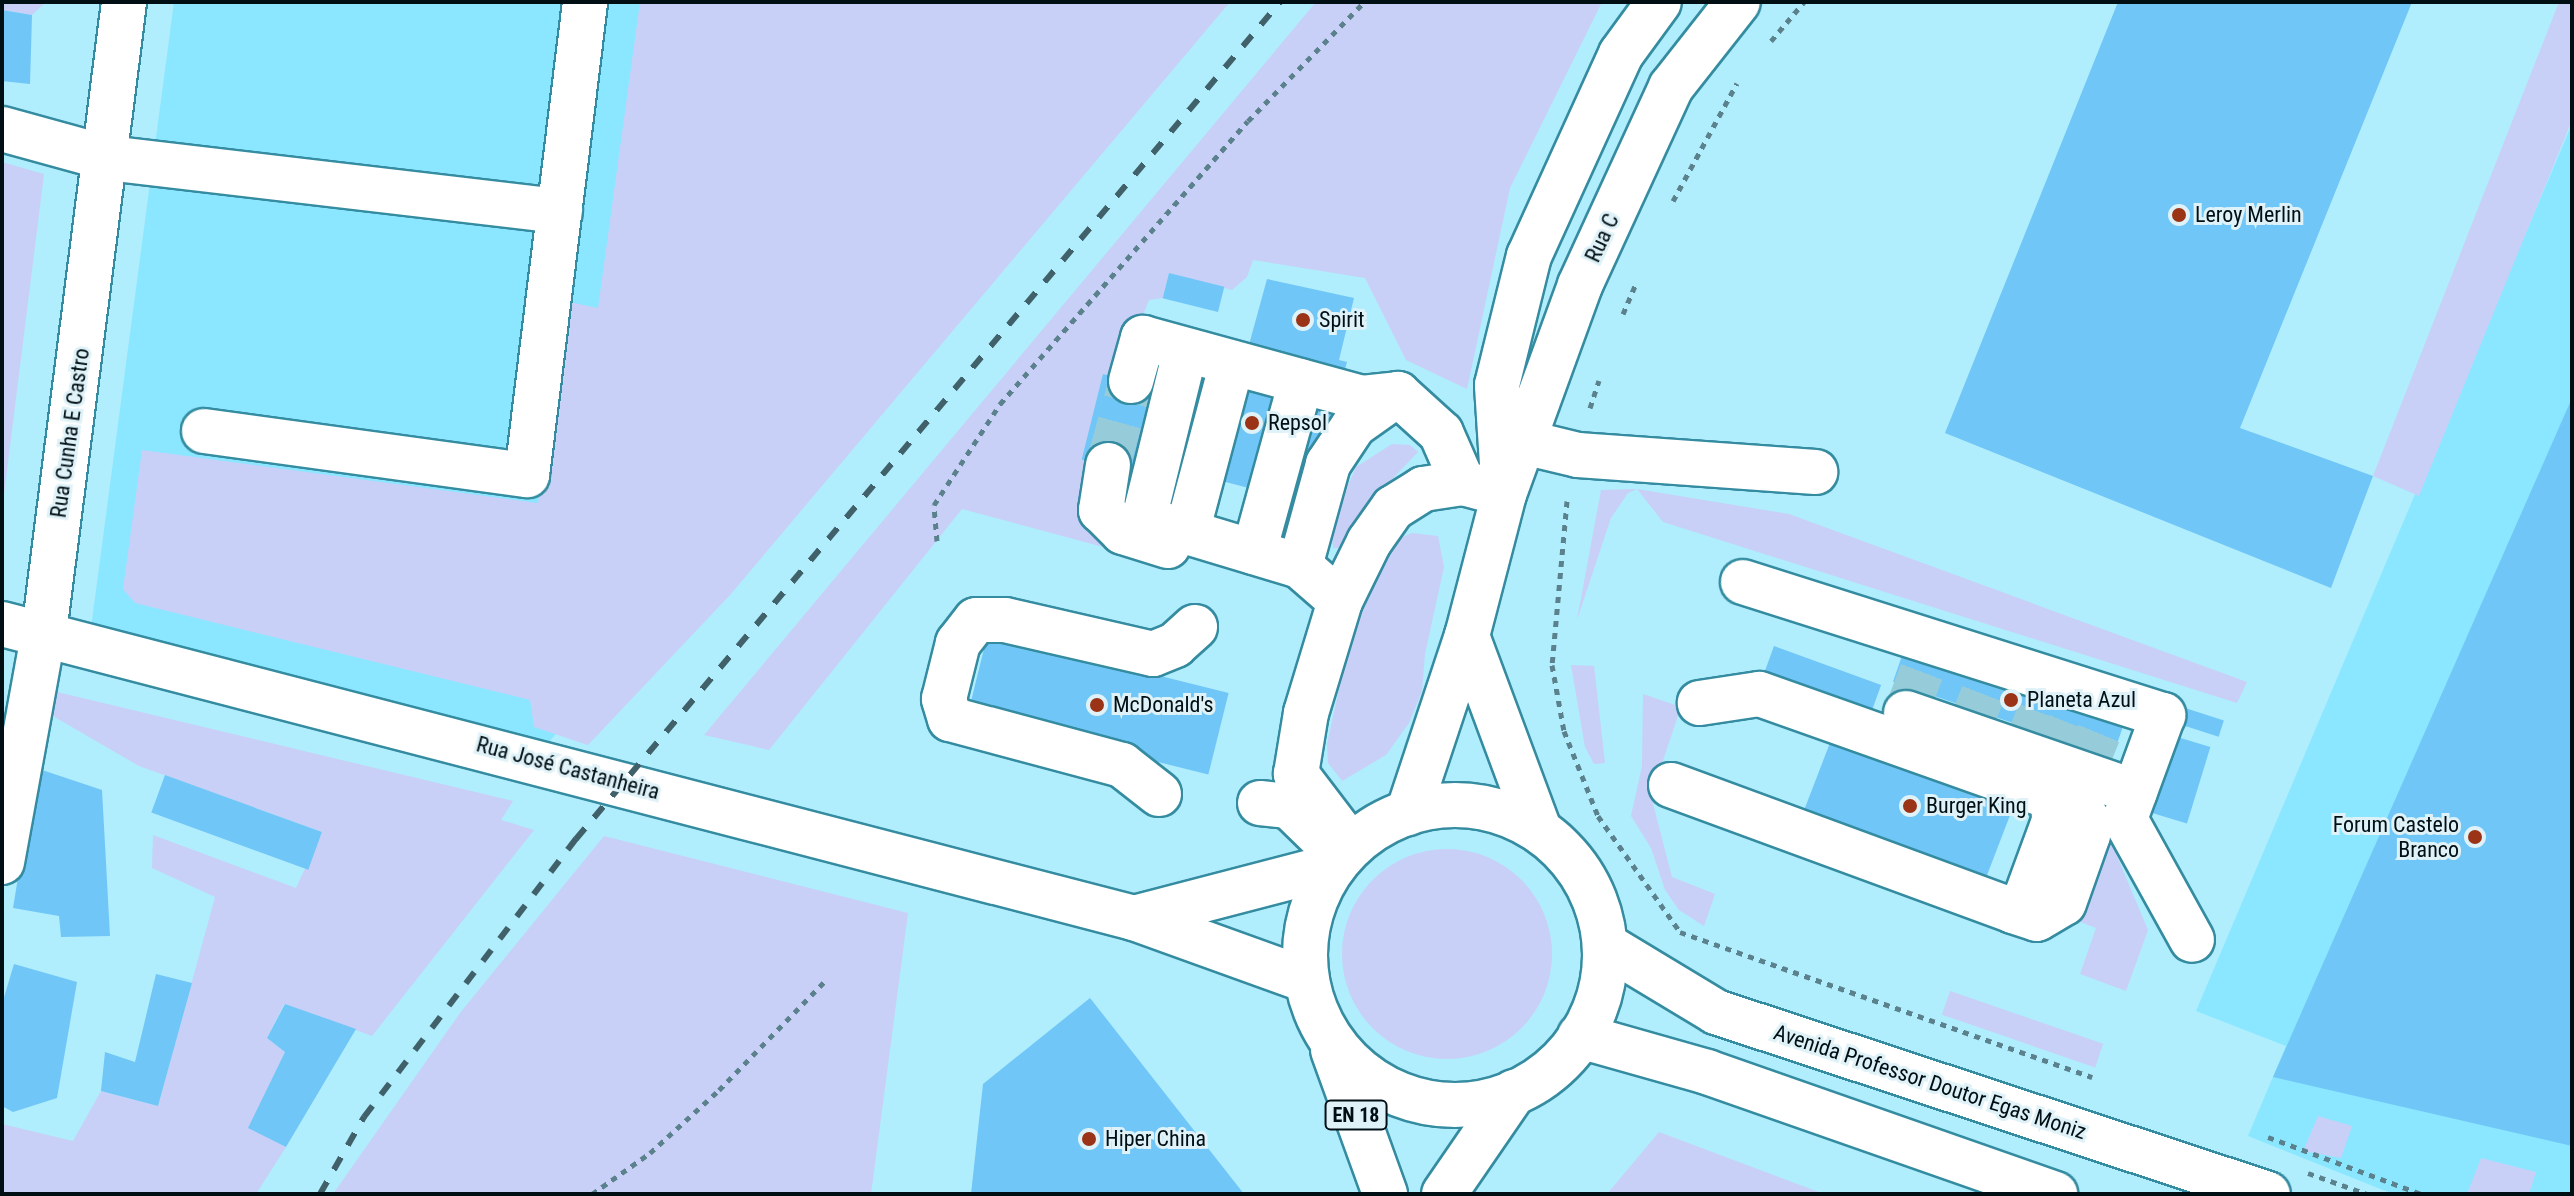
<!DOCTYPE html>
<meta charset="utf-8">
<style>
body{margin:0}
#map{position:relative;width:2574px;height:1196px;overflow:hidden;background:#b0edfd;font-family:"Roboto Condensed",sans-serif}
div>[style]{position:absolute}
.built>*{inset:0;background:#8ae7ff}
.green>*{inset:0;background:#c8d0f7;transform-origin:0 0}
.round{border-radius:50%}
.building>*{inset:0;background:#70c6f7;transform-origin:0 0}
.minor-tunnel>*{height:44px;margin-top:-22px;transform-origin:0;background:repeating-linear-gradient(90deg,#96ccda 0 44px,transparent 0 66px)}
.path>*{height:5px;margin-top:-2.5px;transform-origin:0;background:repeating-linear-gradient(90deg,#5b828c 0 6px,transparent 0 12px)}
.roads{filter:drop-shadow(2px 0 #358ca0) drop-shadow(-2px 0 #358ca0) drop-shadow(0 2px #358ca0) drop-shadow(0 -2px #358ca0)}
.minor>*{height:44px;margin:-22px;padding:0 22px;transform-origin:22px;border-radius:22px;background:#fff}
.major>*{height:44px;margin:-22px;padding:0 22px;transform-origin:22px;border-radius:22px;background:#fff}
.major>.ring{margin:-22px;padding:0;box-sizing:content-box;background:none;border:44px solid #fff;border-radius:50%}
.rail>*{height:6px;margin-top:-3px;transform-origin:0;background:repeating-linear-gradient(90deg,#41616a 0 14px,transparent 0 28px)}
.dots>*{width:22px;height:22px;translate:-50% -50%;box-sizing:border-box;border:4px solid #dff2f8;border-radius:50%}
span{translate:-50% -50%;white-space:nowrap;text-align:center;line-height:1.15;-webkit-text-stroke:6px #dff2f8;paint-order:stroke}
.shield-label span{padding:2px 6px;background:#dff2f8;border:2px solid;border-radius:6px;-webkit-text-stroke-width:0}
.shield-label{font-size:20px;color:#000f14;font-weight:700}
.poi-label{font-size:22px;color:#000f14}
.left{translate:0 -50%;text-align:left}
.right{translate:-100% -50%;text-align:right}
.street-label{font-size:22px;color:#000f14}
.frame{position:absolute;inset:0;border:4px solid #000f14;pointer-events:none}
</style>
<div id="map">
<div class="built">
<i style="clip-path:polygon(174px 2px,1169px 2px,544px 748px,91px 628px)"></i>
<i style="clip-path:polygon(2572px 124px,2572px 1194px,2393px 1194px,2248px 1136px,2286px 1046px,2196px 1011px)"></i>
</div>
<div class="green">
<i style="clip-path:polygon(2px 2px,46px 2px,32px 15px,2px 10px)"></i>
<i style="clip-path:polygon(640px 2px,1230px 2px,730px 595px,588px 745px,534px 727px,530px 700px,135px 603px,123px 589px,142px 450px,538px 503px,564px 301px,598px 308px)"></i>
<i style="clip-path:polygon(1316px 2px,1602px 2px,1510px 188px,1467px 389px,1406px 360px,1365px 278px,1253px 260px,1247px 277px,1232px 290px,1169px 273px,1163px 298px,1149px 300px,1118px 378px,1103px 374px,1086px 526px,1107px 548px,962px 509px,769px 750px,704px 735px)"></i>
<i style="clip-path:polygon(2559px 2px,2572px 2px,2572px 120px,2419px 496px,2373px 476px)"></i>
<i style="clip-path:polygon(2px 162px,44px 174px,2px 510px)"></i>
<i style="clip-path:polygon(1392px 444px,1410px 445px,1418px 452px,1376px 496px,1340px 548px,1333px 548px,1331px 525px,1356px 467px)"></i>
<i style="clip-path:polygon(1637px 489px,1628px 493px,1611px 518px,1577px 620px,1601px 490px,1637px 489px,1789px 514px,2247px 682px,2237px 703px,1663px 522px)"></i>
<i style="clip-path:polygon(1412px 533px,1438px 536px,1444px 567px,1425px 654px,1422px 691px,1409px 723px,1386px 755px,1342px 781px,1328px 763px,1327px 744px,1358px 603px,1391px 542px)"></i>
<i style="clip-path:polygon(1571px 665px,1594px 666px,1605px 763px,1594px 764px,1585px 747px)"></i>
<i style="clip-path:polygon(53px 691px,513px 801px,501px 820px,534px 830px,372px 1036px,284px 1004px,267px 1038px,285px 1052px,249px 1128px,286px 1147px,256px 1194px,2px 1194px,2px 1124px,73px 1141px,101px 1091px,158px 1106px,215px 897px,152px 868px,153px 835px,296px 888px,322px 832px,139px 766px,46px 712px)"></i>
<i style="clip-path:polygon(1643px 694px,1681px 707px,1651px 796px,1672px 877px,1715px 894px,1704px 926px,1679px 910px,1665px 890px,1651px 848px,1631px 816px,1642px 766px)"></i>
<i style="clip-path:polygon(2106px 830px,2148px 930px,2126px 991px,2080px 974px,2096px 928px,2078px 921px)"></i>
<i style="clip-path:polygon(604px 836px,908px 913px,871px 1194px,333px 1194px,460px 1013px)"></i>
<i class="round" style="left:1342px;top:849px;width:210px;height:210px"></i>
<i style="left:1950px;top:991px;width:162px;height:25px;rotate:19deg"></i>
<i style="clip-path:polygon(2318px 1116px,2352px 1126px,2341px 1158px,2303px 1151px)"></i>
<i style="clip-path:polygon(1659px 1132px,1824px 1194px,1607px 1194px)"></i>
<i style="clip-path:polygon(2481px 1158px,2536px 1172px,2529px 1194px,2467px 1194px)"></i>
</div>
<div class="building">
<i style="clip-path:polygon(2118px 2px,2412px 2px,2240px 428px,2373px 476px,2331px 588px,1945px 433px)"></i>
<i style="clip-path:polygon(2px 10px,32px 15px,30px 84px,2px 81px)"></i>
<i style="left:1169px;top:273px;width:57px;height:26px;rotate:14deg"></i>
<i style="clip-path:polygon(1267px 279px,1354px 298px,1339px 360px,1347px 362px,1326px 438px,1334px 510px,1160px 465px,1182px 395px,1232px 407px)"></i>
<i style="left:1103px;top:374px;width:54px;height:88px;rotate:14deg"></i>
<i style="clip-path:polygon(2572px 398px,2572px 1146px,2273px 1077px)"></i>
<i style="left:988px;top:633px;width:248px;height:84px;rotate:14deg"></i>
<i style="left:1907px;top:641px;width:232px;height:43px;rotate:19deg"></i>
<i style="left:1774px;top:646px;width:114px;height:35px;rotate:20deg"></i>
<i style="left:2182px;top:707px;width:44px;height:17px;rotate:18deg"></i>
<i style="left:1833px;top:735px;width:194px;height:85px;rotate:21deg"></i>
<i style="left:2174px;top:736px;width:38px;height:80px;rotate:17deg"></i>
<i style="clip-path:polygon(36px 768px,102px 790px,110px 936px,61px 937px,59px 916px,13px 908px)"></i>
<i style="left:165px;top:775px;width:167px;height:40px;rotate:20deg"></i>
<i style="clip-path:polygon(14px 964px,77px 982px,57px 1098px,13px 1112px,2px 1106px,2px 1004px)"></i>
<i style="clip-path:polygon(156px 974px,192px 983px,158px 1106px,101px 1091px,105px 1052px,135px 1062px)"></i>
<i style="clip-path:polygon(1090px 998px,1244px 1194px,971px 1194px,983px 1084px)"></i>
<i style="clip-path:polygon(285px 1004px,356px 1029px,286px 1147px,248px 1128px,285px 1052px,267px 1038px)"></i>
</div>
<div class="minor-tunnel">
<i style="left:1108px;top:465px;width:87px;rotate:-74.7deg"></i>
<i style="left:1906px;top:713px;width:76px;rotate:-69.2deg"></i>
<i style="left:1967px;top:735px;width:78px;rotate:-69deg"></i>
<i style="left:2023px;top:753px;width:79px;rotate:-68.3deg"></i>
<i style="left:2053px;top:764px;width:80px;rotate:-67.9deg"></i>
<i style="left:2082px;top:774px;width:80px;rotate:-67.3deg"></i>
</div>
<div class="path">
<i style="left:1771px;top:41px;width:51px;rotate:-49.8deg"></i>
<i style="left:1673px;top:201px;width:134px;rotate:-61.5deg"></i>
<i style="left:1623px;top:314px;width:34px;rotate:-67deg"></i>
<i style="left:1590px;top:408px;width:29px;rotate:-72deg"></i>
<i style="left:1567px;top:501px;width:165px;rotate:95.2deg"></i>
<i style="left:1552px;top:665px;width:67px;rotate:79.7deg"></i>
<i style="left:1564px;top:731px;width:92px;rotate:68.2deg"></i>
<i style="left:1598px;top:816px;width:142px;rotate:54.7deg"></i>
<i style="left:1680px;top:932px;width:437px;rotate:19.4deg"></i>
<i style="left:937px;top:541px;width:36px;rotate:-95deg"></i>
<i style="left:934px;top:505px;width:121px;rotate:-56.8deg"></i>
<i style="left:1000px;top:404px;width:376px;rotate:-48.8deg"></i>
<i style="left:1248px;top:121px;width:166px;rotate:-45.7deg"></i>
<i style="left:2268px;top:1137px;width:163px;rotate:20.4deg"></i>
<i style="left:2308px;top:1173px;width:63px;rotate:19.6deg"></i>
<i style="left:592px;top:1194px;width:71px;rotate:-35.3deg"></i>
<i style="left:650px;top:1153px;width:93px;rotate:-42.4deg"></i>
<i style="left:719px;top:1090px;width:151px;rotate:-45.8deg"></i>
</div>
<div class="roads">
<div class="minor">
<i style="left:2px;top:129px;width:109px;rotate:15.4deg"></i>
<i style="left:107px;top:158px;width:456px;rotate:6.7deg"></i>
<i style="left:1185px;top:352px;width:172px;rotate:103.8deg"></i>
<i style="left:1144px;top:519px;width:163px;rotate:16.8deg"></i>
<i style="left:1131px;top:381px;width:45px;rotate:-74.4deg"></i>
<i style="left:1143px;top:338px;width:227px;rotate:15.3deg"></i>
<i style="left:1362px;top:398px;width:36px;rotate:-6deg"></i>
<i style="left:204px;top:431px;width:326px;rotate:7.8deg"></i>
<i style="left:527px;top:475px;width:477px;rotate:-83deg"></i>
<i style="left:1524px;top:442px;width:56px;rotate:13.5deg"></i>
<i style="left:1578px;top:455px;width:238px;rotate:4.1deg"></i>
<i style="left:1108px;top:465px;width:46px;rotate:98.8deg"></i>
<i style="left:1101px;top:510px;width:31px;rotate:45deg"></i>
<i style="left:1123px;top:532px;width:47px;rotate:17.3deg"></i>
<i style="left:1187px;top:532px;width:175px;rotate:-75.1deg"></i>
<i style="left:1254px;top:552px;width:177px;rotate:-74.6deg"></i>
<i style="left:1743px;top:582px;width:441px;rotate:17.6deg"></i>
<i style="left:2163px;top:715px;width:111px;rotate:110.1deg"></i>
<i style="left:2125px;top:819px;width:138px;rotate:61deg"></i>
<i style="left:1340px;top:601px;width:53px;rotate:-138.8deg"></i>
<i style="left:1300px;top:566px;width:106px;rotate:-74.6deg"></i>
<i style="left:1328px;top:464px;width:47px;rotate:-56.3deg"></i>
<i style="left:1354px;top:425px;width:54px;rotate:-35.2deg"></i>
<i style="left:1398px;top:394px;width:58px;rotate:42.2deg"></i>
<i style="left:1441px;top:433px;width:55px;rotate:66.3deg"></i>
<i style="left:2px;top:624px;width:1170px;rotate:14.56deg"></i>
<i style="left:1134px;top:918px;width:183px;rotate:19.8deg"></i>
<i style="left:1906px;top:713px;width:242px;rotate:19deg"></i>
<i style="left:1671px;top:785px;width:364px;rotate:20.2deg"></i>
<i style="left:2013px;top:911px;width:19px;rotate:-47deg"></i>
<i style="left:2026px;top:897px;width:81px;rotate:-69.8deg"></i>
<i style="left:2054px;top:821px;width:23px;rotate:-92deg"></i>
<i style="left:2053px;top:798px;width:312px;rotate:-160.5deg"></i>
<i style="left:1759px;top:694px;width:60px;rotate:171.3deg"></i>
<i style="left:1159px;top:794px;width:47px;rotate:-141.9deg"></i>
<i style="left:1122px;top:765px;width:178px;rotate:-165deg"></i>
<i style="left:950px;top:719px;width:21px;rotate:-107deg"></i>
<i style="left:944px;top:699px;width:58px;rotate:-76deg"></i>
<i style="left:958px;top:643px;width:29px;rotate:-52deg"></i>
<i style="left:976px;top:620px;width:29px"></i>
<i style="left:1005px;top:620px;width:152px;rotate:12.9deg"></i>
<i style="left:1153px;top:654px;width:24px;rotate:-22deg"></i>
<i style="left:1175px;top:645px;width:27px;rotate:-42deg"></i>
<i style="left:1260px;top:803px;width:29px;rotate:6deg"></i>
<i style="left:1289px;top:806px;width:53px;rotate:44.2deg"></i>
<i style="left:1351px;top:846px;width:91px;rotate:-127.4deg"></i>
<i style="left:1296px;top:774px;width:62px;rotate:-80.7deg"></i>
<i style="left:1306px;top:713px;width:117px;rotate:-73.1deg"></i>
<i style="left:1340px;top:601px;width:66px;rotate:-63.8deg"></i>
<i style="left:1369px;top:542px;width:42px;rotate:-54.8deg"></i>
<i style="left:1393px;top:508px;width:36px;rotate:-32deg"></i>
<i style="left:1423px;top:489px;width:40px;rotate:-8.5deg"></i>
<i style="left:1463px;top:483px;width:42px;rotate:15deg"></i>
<i style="left:2px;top:862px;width:234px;rotate:-79.7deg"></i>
<i style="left:44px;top:632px;width:635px;rotate:-82.76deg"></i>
<i style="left:2013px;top:911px;width:25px;rotate:18deg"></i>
<i style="left:2037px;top:919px;width:31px;rotate:-31deg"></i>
<i style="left:2064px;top:903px;width:72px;rotate:-70.6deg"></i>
<i style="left:2088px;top:835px;width:13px;rotate:-86deg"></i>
<i style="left:2089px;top:822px;width:15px;rotate:-122deg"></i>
<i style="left:2081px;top:809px;width:30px;rotate:-159deg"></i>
<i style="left:1134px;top:918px;width:206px;rotate:-14.6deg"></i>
</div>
<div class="major">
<i style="left:1503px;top:479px;width:94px;rotate:-93.7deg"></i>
<i style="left:1497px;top:385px;width:133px;rotate:-76.1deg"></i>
<i style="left:1529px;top:256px;width:222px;rotate:-65.5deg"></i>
<i style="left:1621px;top:54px;width:64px;rotate:-53.8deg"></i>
<i style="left:1467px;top:636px;width:207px;rotate:69.6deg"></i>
<i class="ring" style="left:1305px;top:805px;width:256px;height:256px"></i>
<i style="left:1408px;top:813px;width:187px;rotate:-71.6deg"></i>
<i style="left:1467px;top:636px;width:147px;rotate:-75.4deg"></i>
<i style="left:1504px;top:494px;width:222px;rotate:-70deg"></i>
<i style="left:1580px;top:285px;width:218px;rotate:-65.3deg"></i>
<i style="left:1671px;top:87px;width:108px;rotate:-51.8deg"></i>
<i style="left:1605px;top:945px;width:130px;rotate:31.1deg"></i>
<i style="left:1716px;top:1012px;width:581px;rotate:18.25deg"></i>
<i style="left:1580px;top:1036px;width:132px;rotate:15.8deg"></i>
<i style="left:1707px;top:1072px;width:369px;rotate:19.3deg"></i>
<i style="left:1333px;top:1050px;width:153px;rotate:70.1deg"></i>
<i style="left:1444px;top:1194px;width:124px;rotate:-55.5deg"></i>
</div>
</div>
<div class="rail">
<i style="left:320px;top:1194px;width:89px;rotate:-60.3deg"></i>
<i style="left:364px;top:1117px;width:350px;rotate:-52.7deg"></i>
<i style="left:576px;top:839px;width:1094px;rotate:-49.93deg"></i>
</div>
<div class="dots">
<i style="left:2179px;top:215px;background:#9b3317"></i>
<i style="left:1303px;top:320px;background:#9b3317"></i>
<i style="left:1252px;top:423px;background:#9b3317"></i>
<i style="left:2011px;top:700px;background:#9b3317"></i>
<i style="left:1097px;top:705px;background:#9b3317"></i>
<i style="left:1910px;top:806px;background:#9b3317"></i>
<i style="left:2475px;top:837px;background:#9b3317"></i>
<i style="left:1089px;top:1139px;background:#9b3317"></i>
</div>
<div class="shield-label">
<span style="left:1356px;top:1115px">EN 18</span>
</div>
<div class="poi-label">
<span class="left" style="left:2195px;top:215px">Leroy Merlin</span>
<span class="left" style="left:1319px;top:320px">Spirit</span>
<span class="left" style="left:1268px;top:423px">Repsol</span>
<span class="left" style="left:2027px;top:700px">Planeta Azul</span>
<span class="left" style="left:1113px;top:705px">McDonald's</span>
<span class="left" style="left:1926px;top:806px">Burger King</span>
<span class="right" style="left:2459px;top:837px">Forum Castelo<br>Branco</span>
<span class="left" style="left:1105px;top:1139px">Hiper China</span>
</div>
<div class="street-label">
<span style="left:1602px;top:238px;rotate:-65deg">Rua C</span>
<span style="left:70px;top:433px;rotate:-82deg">Rua Cunha E Castro</span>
<span style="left:568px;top:768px;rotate:15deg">Rua José Castanheira</span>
<span style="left:1930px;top:1082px;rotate:18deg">Avenida Professor Doutor Egas Moniz</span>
</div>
<div class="frame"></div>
</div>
